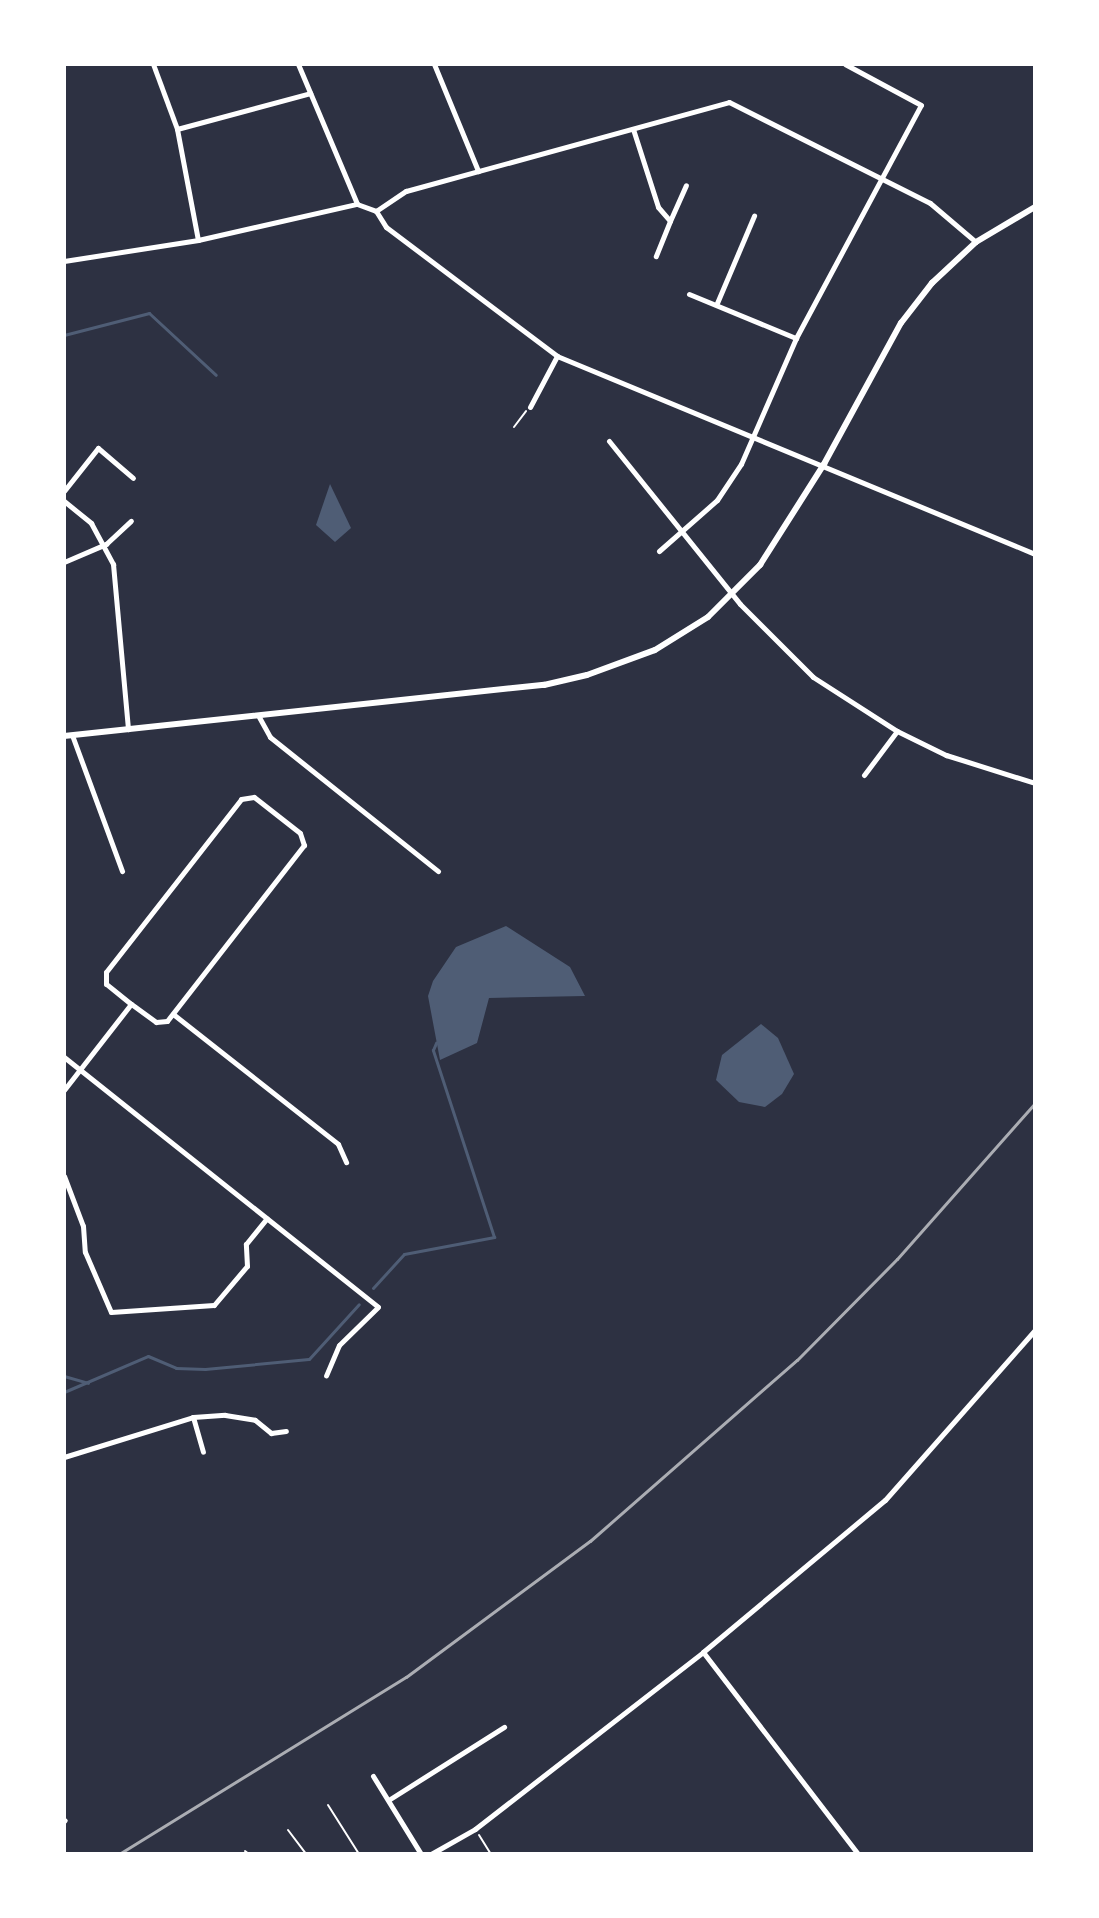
<!DOCTYPE html>
<style>
body{margin:0}
#map{position:relative;width:1099px;height:1918px;overflow:hidden;background:#2d3142;font-family:"Space Grotesk",sans-serif}
div>[style]{position:absolute}
.water>*{inset:0;background:#4f5d75}
.stream>*{height:3px;margin:-1.5px;padding:0 1.5px;transform-origin:1.5px;border-radius:1.5px;background:#4f5d75}
.path>*{height:2px;margin:-1px;padding:0 1px;transform-origin:1px;border-radius:1px;background:#fff}
.service>*{height:2px;margin:-1px;padding:0 1px;transform-origin:1px;border-radius:1px;background:#fff}
.minor>*{height:5px;margin:-2.5px;padding:0 2.5px;transform-origin:2.5px;border-radius:2.5px;background:#fff}
.tertiary>*{height:6px;margin:-3px;padding:0 3px;transform-origin:3px;border-radius:3px;background:#fff}
.rail>*{height:3px;margin:-1.5px;padding:0 1.5px;transform-origin:1.5px;border-radius:1.5px;background:#abadb3}
span{translate:-50% -50%;white-space:nowrap;text-align:center;line-height:1.15;-webkit-text-stroke:8px #fff;paint-order:stroke}
.frame{position:absolute;inset:0;border:66px solid #fff;pointer-events:none}
</style>
<div id="map">
<div class="water">
<i style="clip-path:polygon(330px 484px,351px 528px,335px 542px,316px 525px)"></i>
<i style="clip-path:polygon(506px 926px,570px 967px,585px 996px,489px 998px,477px 1043px,440px 1060px,428px 996px,433px 981px,456px 947px)"></i>
<i style="clip-path:polygon(761px 1024px,778px 1038px,794px 1074px,782px 1094px,765px 1107px,739px 1102px,716px 1080px,722px 1055px)"></i>
</div>
<div class="stream">
<i style="left:64px;top:335px;width:88px;rotate:-14.5deg"></i>
<i style="left:149px;top:313px;width:91px;rotate:42.8deg"></i>
<i style="left:373px;top:1288px;width:46px;rotate:-47.6deg"></i>
<i style="left:404px;top:1254px;width:92px;rotate:-10.7deg"></i>
<i style="left:494px;top:1237px;width:197px;rotate:-108.1deg"></i>
<i style="left:433px;top:1050px;width:8px;rotate:-67deg"></i>
<i style="left:64px;top:1376px;width:25px;rotate:16deg"></i>
<i style="left:64px;top:1392px;width:91px;rotate:-23.2deg"></i>
<i style="left:148px;top:1356px;width:30px;rotate:23deg"></i>
<i style="left:176px;top:1368px;width:29px;rotate:2deg"></i>
<i style="left:205px;top:1369px;width:104px;rotate:-5.5deg"></i>
<i style="left:309px;top:1359px;width:74px;rotate:-47.7deg"></i>
</div>
<div class="path">
<i style="left:514px;top:427px;width:20px;rotate:-53deg"></i>
<i style="left:479px;top:1835px;width:22px;rotate:58deg"></i>
</div>
<div class="service">
<i style="left:328px;top:1805px;width:58px;rotate:57.7deg"></i>
<i style="left:288px;top:1830px;width:30px;rotate:53deg"></i>
<i style="left:245px;top:1851px;width:5px;rotate:37deg"></i>
</div>
<div class="minor">
<i style="left:153px;top:64px;width:69px;rotate:69.7deg"></i>
<i style="left:177px;top:129px;width:113px;rotate:79.3deg"></i>
<i style="left:298px;top:64px;width:152px;rotate:67.1deg"></i>
<i style="left:357px;top:204px;width:20px;rotate:20deg"></i>
<i style="left:434px;top:64px;width:116px;rotate:67.6deg"></i>
<i style="left:177px;top:129px;width:138px;rotate:-15.1deg"></i>
<i style="left:633px;top:129px;width:82px;rotate:72.2deg"></i>
<i style="left:658px;top:207px;width:18px;rotate:49deg"></i>
<i style="left:670px;top:221px;width:38px;rotate:112deg"></i>
<i style="left:376px;top:211px;width:19px;rotate:58deg"></i>
<i style="left:386px;top:227px;width:214px;rotate:37deg"></i>
<i style="left:557px;top:356px;width:517px;rotate:22.5deg"></i>
<i style="left:376px;top:211px;width:36px;rotate:-34deg"></i>
<i style="left:406px;top:191px;width:335px;rotate:-15.4deg"></i>
<i style="left:729px;top:102px;width:225px;rotate:26.7deg"></i>
<i style="left:930px;top:203px;width:60px;rotate:40.3deg"></i>
<i style="left:670px;top:221px;width:39px;rotate:-66deg"></i>
<i style="left:64px;top:261px;width:136px;rotate:-8.9deg"></i>
<i style="left:198px;top:240px;width:163px;rotate:-12.8deg"></i>
<i style="left:689px;top:294px;width:116px;rotate:22.4deg"></i>
<i style="left:717px;top:303px;width:95px;rotate:-67deg"></i>
<i style="left:530px;top:407px;width:58px;rotate:-62.1deg"></i>
<i style="left:609px;top:441px;width:209px;rotate:51.2deg"></i>
<i style="left:740px;top:604px;width:103px;rotate:45deg"></i>
<i style="left:813px;top:677px;width:100px;rotate:32.7deg"></i>
<i style="left:897px;top:731px;width:55px;rotate:26.1deg"></i>
<i style="left:946px;top:755px;width:93px;rotate:17.5deg"></i>
<i style="left:64px;top:491px;width:55px;rotate:-51.7deg"></i>
<i style="left:98px;top:448px;width:46px;rotate:40.6deg"></i>
<i style="left:64px;top:501px;width:35px;rotate:39deg"></i>
<i style="left:91px;top:523px;width:47px;rotate:61.8deg"></i>
<i style="left:113px;top:564px;width:166px;rotate:84.8deg"></i>
<i style="left:659px;top:551px;width:77px;rotate:-41.3deg"></i>
<i style="left:717px;top:500px;width:43px;rotate:-56.3deg"></i>
<i style="left:741px;top:464px;width:137px;rotate:-66.4deg"></i>
<i style="left:796px;top:338px;width:264px;rotate:-61.8deg"></i>
<i style="left:921px;top:105px;width:86px;rotate:-151.7deg"></i>
<i style="left:64px;top:562px;width:46px;rotate:-23.2deg"></i>
<i style="left:106px;top:544px;width:34px;rotate:-43deg"></i>
<i style="left:259px;top:717px;width:23px;rotate:61deg"></i>
<i style="left:270px;top:737px;width:215px;rotate:38.6deg"></i>
<i style="left:72px;top:735px;width:145px;rotate:69.8deg"></i>
<i style="left:864px;top:775px;width:55px;rotate:-53.1deg"></i>
<i style="left:173px;top:1014px;width:210px;rotate:38.2deg"></i>
<i style="left:338px;top:1144px;width:20px;rotate:66deg"></i>
<i style="left:64px;top:1057px;width:401px;rotate:38.5deg"></i>
<i style="left:378px;top:1307px;width:54px;rotate:135.7deg"></i>
<i style="left:339px;top:1345px;width:33px;rotate:113deg"></i>
<i style="left:64px;top:1090px;width:109px;rotate:-52.1deg"></i>
<i style="left:131px;top:1004px;width:32px;rotate:-141deg"></i>
<i style="left:106px;top:984px;width:12px;rotate:-90deg"></i>
<i style="left:106px;top:972px;width:219px;rotate:-52deg"></i>
<i style="left:241px;top:799px;width:13px;rotate:-9deg"></i>
<i style="left:254px;top:797px;width:58px;rotate:38deg"></i>
<i style="left:300px;top:833px;width:13px;rotate:72deg"></i>
<i style="left:304px;top:845px;width:223px;rotate:127.9deg"></i>
<i style="left:167px;top:1021px;width:11px;rotate:175deg"></i>
<i style="left:156px;top:1022px;width:31px;rotate:-144deg"></i>
<i style="left:64px;top:1176px;width:53px;rotate:69.2deg"></i>
<i style="left:83px;top:1226px;width:26px;rotate:86deg"></i>
<i style="left:85px;top:1252px;width:65px;rotate:66.6deg"></i>
<i style="left:111px;top:1312px;width:103px;rotate:-3.9deg"></i>
<i style="left:214px;top:1305px;width:51px;rotate:-49.8deg"></i>
<i style="left:247px;top:1266px;width:22px;rotate:-93deg"></i>
<i style="left:246px;top:1244px;width:33px;rotate:-51deg"></i>
<i style="left:193px;top:1417px;width:36px;rotate:74deg"></i>
<i style="left:64px;top:1457px;width:135px;rotate:-17.2deg"></i>
<i style="left:193px;top:1417px;width:32px;rotate:-4deg"></i>
<i style="left:225px;top:1415px;width:30px;rotate:9deg"></i>
<i style="left:255px;top:1420px;width:21px;rotate:39deg"></i>
<i style="left:271px;top:1433px;width:15px;rotate:-8deg"></i>
<i style="left:703px;top:1652px;width:255px;rotate:52.5deg"></i>
<i style="left:373px;top:1776px;width:92px;rotate:58.4deg"></i>
<i style="left:390px;top:1799px;width:135px;rotate:-32.3deg"></i>
<i style="left:64px;top:1821px;width:1px;rotate:-45deg"></i>
<i style="left:431px;top:1854px;width:51px;rotate:-29.6deg"></i>
<i style="left:475px;top:1829px;width:289px;rotate:-37.8deg"></i>
<i style="left:703px;top:1652px;width:237px;rotate:-39.9deg"></i>
<i style="left:885px;top:1500px;width:227px;rotate:-48.6deg"></i>
</div>
<div class="tertiary">
<i style="left:64px;top:736px;width:483px;rotate:-6.1deg"></i>
<i style="left:544px;top:685px;width:44px;rotate:-13.1deg"></i>
<i style="left:587px;top:675px;width:72px;rotate:-20.2deg"></i>
<i style="left:655px;top:650px;width:62px;rotate:-31.9deg"></i>
<i style="left:708px;top:617px;width:74px;rotate:-45deg"></i>
<i style="left:760px;top:565px;width:120px;rotate:-57.6deg"></i>
<i style="left:824px;top:464px;width:161px;rotate:-61.4deg"></i>
<i style="left:901px;top:323px;width:51px;rotate:-52.2deg"></i>
<i style="left:932px;top:283px;width:60px;rotate:-43deg"></i>
<i style="left:976px;top:242px;width:69px;rotate:-30.7deg"></i>
</div>
<div class="rail">
<i style="left:119px;top:1854px;width:337px;rotate:-31.7deg"></i>
<i style="left:406px;top:1677px;width:229px;rotate:-36.5deg"></i>
<i style="left:590px;top:1541px;width:275px;rotate:-41.2deg"></i>
<i style="left:797px;top:1360px;width:142px;rotate:-45.3deg"></i>
<i style="left:897px;top:1259px;width:208px;rotate:-48.5deg"></i>
</div>
<div class="frame"></div>
</div>
